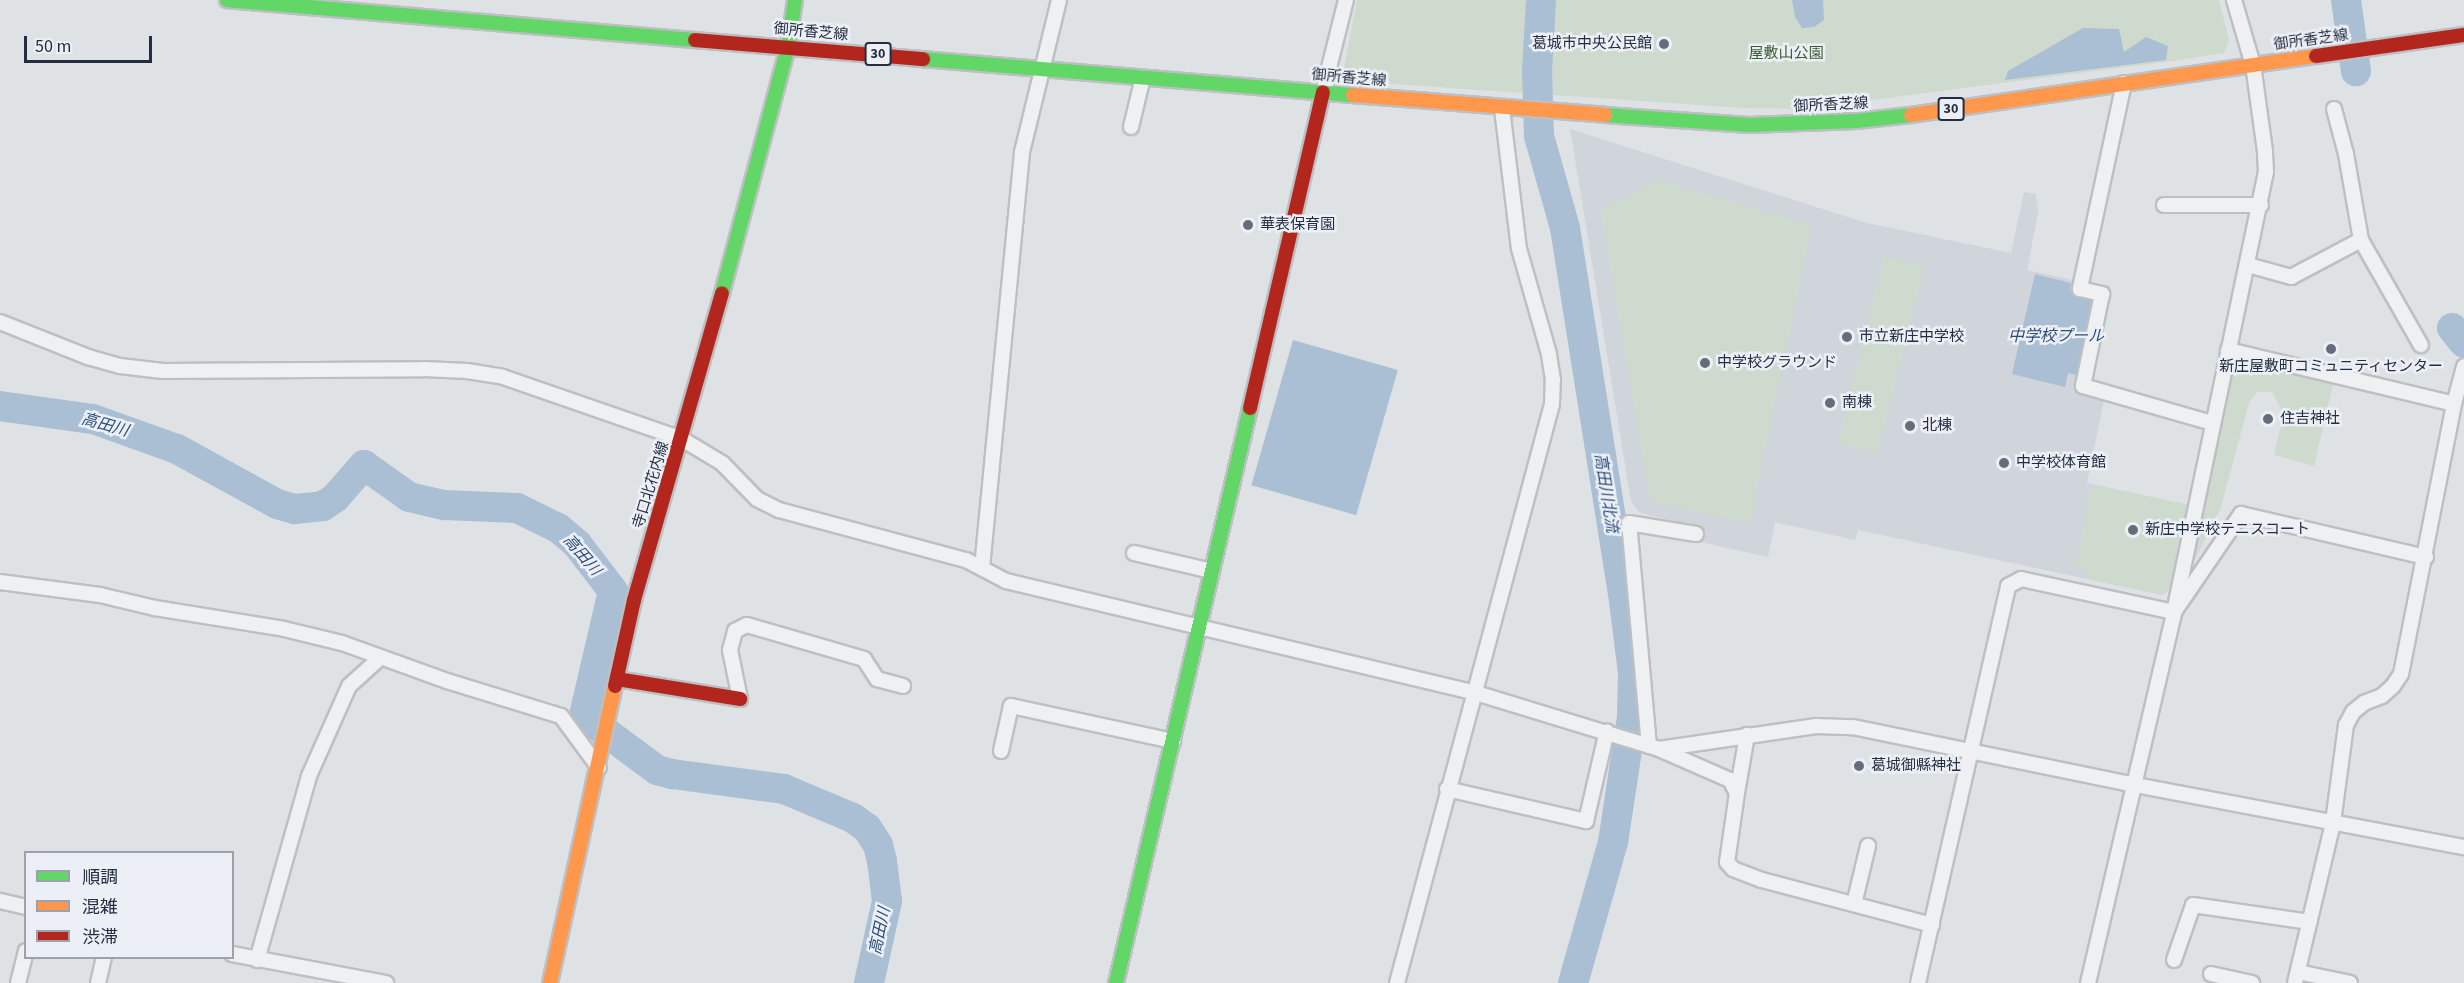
<!DOCTYPE html>
<meta charset="utf-8">
<style>
body{margin:0}
#map{position:relative;width:2464px;height:983px;overflow:hidden;background:#dfe2e5;font-family:"Source Sans 3","Noto Sans JP",sans-serif}
div>[style]{position:absolute}
.built>*{inset:0;background:#d0d5dc}
.green>*{inset:0;background:#cfdacf;transform-origin:0 0}
.water>*{inset:0;background:#aabed4;transform-origin:0 0}
.river>*{height:30px;margin:-15px;padding:0 15px;transform-origin:15px;border-radius:15px;background:#aabed4}
.roads{filter:drop-shadow(2px 0 #bdc0c3) drop-shadow(-2px 0 #bdc0c3) drop-shadow(0 2px #bdc0c3) drop-shadow(0 -2px #bdc0c3)}
.street>*{height:14px;margin:-7px;padding:0 7px;transform-origin:7px;border-radius:7px;background:#eef0f2}
.fast>*{height:14px;margin:-7px;padding:0 7px;transform-origin:7px;border-radius:7px;background:#63d668}
.slow>*{height:14px;margin:-7px;padding:0 7px;transform-origin:7px;border-radius:7px;background:#ff974d}
.jam>*{height:14px;margin:-7px;padding:0 7px;transform-origin:7px;border-radius:7px;background:#b3261e}
.dots>*{width:16px;height:16px;translate:-50% -50%;box-sizing:border-box;border:3px solid #ecf0f6;border-radius:50%}
span{translate:-50% -50%;white-space:nowrap;text-align:center;line-height:1.15;-webkit-text-stroke:5px #ecf0f6;paint-order:stroke}
.shield-label span{padding:2px 4px;background:#ecf0f6;border:2px solid;border-radius:4px;-webkit-text-stroke-width:0}
.shield-label{font-size:14px;color:#252e40;font-weight:700}
.street-label{font-size:15px;color:#252e40}
.poi-label{font-size:15px;color:#252e40}
.right{translate:-100% -50%;text-align:right}
.left{translate:0 -50%;text-align:left}
.park-label{font-size:15px;color:#395d30}
.water-label{font-size:16px;color:#2b4d78;font-style:italic}
.legend{position:absolute;left:24px;top:851px;width:210px;height:108px;box-sizing:border-box;background:#ecf0f6;border:2px solid #9ca2ad;margin:0;padding:8px 10px;list-style:none;font-size:18px;color:#252e40}
.legend li{display:flex;align-items:center;gap:12px;height:30px}
.legend b{width:30px;border:2px solid #9ca2ad}
.scale{position:absolute;left:24px;top:36px;width:128px;height:27px;box-sizing:border-box;border:3px solid #252e40;border-top:0;padding-left:8px;font-size:18px;line-height:21px;white-space:nowrap;color:#252e40;-webkit-text-stroke:4px #ecf0f6;paint-order:stroke}
</style>
<div id="map">
<div class="built">
<i style="clip-path:polygon(1570px 129px,1867px 223px,2011px 253px,2024px 192px,2036px 194px,2038px 214px,2027px 270px,2077px 281px,2081px 376px,2105px 395px,2087px 483px,2190px 505px,2172px 587px,2162px 595px,1858px 530px,1855px 540px,1775px 522px,1768px 557px,1696px 541px,1699px 527px,1640px 513px,1631px 501px)"></i>
</div>
<div class="green">
<i style="clip-path:polygon(1357px 0,2219px 0,2229px 40px,2224px 53px,2173px 61px,1803px 109px,1743px 108px,1363px 82px,1343px 73px)"></i>
<i style="clip-path:polygon(1659px 180px,1812px 225px,1749px 524px,1651px 501px,1600px 211px)"></i>
<i style="left:1884px;top:256px;width:41px;height:193px;rotate:14deg"></i>
<i style="clip-path:polygon(2235px 343px,2337px 368px,2314px 466px,2274px 455px,2282px 422px,2281px 409px,2272px 392px,2257px 392px,2249px 403px,2221px 507px,2193px 564px,2187px 563px)"></i>
<i style="clip-path:polygon(2092px 485px,2190px 505px,2172px 587px,2163px 595px,2086px 579px,2086px 573px,2075px 568px)"></i>
</div>
<div class="water">
<i style="clip-path:polygon(1792px 0,1823px 0,1824px 20px,1814px 27px,1802px 28px,1795px 17px)"></i>
<i style="clip-path:polygon(2083px 28px,2119px 29px,2124px 52px,2146px 37px,2168px 46px,2166px 60px,2005px 80px,2008px 71px)"></i>
<i style="clip-path:polygon(2035px 274px,2071px 283px,2070px 291px,2099px 298px,2081px 376px,2068px 373px,2065px 387px,2012px 374px)"></i>
<i style="left:1293px;top:340px;width:109px;height:151px;rotate:16deg"></i>
</div>
<div class="river">
<i style="left:1541px;top:0;width:71px;rotate:93.2deg"></i>
<i style="left:1537px;top:71px;width:65px;rotate:88.2deg"></i>
<i style="left:1539px;top:136px;width:96px;rotate:74.2deg"></i>
<i style="left:1565px;top:228px;width:370px;rotate:81deg"></i>
<i style="left:1623px;top:593px;width:80px;rotate:82.8deg"></i>
<i style="left:1633px;top:672px;width:45px;rotate:91.3deg"></i>
<i style="left:1632px;top:717px;width:126px;rotate:98.6deg"></i>
<i style="left:1613px;top:842px;width:147px;rotate:105.8deg"></i>
<i style="left:2346px;top:0;width:72px;rotate:82deg"></i>
<i style="left:2452px;top:328px;width:19px;rotate:51deg"></i>
<i style="left:0;top:406px;width:94px;rotate:8deg"></i>
<i style="left:93px;top:419px;width:89px;rotate:19.7deg"></i>
<i style="left:177px;top:449px;width:114px;rotate:28.8deg"></i>
<i style="left:277px;top:504px;width:19px;rotate:16deg"></i>
<i style="left:295px;top:509px;width:28px;rotate:-6deg"></i>
<i style="left:323px;top:506px;width:14px;rotate:-34deg"></i>
<i style="left:335px;top:498px;width:44px;rotate:-48.7deg"></i>
<i style="left:364px;top:465px;width:55px;rotate:35.4deg"></i>
<i style="left:409px;top:497px;width:37px;rotate:13deg"></i>
<i style="left:445px;top:505px;width:72px;rotate:2.4deg"></i>
<i style="left:517px;top:508px;width:46px;rotate:26deg"></i>
<i style="left:558px;top:528px;width:25px;rotate:40deg"></i>
<i style="left:577px;top:544px;width:59px;rotate:52.5deg"></i>
<i style="left:613px;top:591px;width:128px;rotate:103.1deg"></i>
<i style="left:584px;top:716px;width:91px;rotate:36.5deg"></i>
<i style="left:657px;top:770px;width:16px;rotate:15deg"></i>
<i style="left:672px;top:774px;width:113px;rotate:7.6deg"></i>
<i style="left:784px;top:789px;width:75px;rotate:22.8deg"></i>
<i style="left:853px;top:818px;width:17px;rotate:36deg"></i>
<i style="left:867px;top:828px;width:20px;rotate:57deg"></i>
<i style="left:878px;top:845px;width:16px;rotate:76deg"></i>
<i style="left:882px;top:861px;width:40px;rotate:82.9deg"></i>
<i style="left:887px;top:901px;width:84px;rotate:102.4deg"></i>
</div>
<div class="roads">
<div class="street">
<i style="left:2124px;top:83px;width:211px;rotate:102.1deg"></i>
<i style="left:2080px;top:289px;width:23px;rotate:13deg"></i>
<i style="left:2102px;top:294px;width:94px;rotate:101.7deg"></i>
<i style="left:2083px;top:386px;width:134px;rotate:16deg"></i>
<i style="left:1323px;top:92px;width:95px;rotate:-76deg"></i>
<i style="left:2334px;top:109px;width:47px;rotate:75.1deg"></i>
<i style="left:2346px;top:154px;width:87px;rotate:80.1deg"></i>
<i style="left:2361px;top:240px;width:121px;rotate:60.3deg"></i>
<i style="left:1131px;top:127px;width:51px;rotate:-76.5deg"></i>
<i style="left:2164px;top:205px;width:97px"></i>
<i style="left:2248px;top:265px;width:45px;rotate:15.6deg"></i>
<i style="left:2291px;top:277px;width:79px;rotate:-27.9deg"></i>
<i style="left:0;top:322px;width:95px;rotate:21.7deg"></i>
<i style="left:88px;top:357px;width:33px;rotate:16deg"></i>
<i style="left:120px;top:366px;width:43px;rotate:6.6deg"></i>
<i style="left:163px;top:371px;width:261px;rotate:-0.4deg"></i>
<i style="left:424px;top:369px;width:43px;rotate:2.7deg"></i>
<i style="left:467px;top:371px;width:36px;rotate:9deg"></i>
<i style="left:503px;top:377px;width:189px;rotate:19.1deg"></i>
<i style="left:682px;top:439px;width:47px;rotate:31deg"></i>
<i style="left:722px;top:463px;width:50px;rotate:45.8deg"></i>
<i style="left:757px;top:499px;width:25px;rotate:27deg"></i>
<i style="left:779px;top:510px;width:194px;rotate:15deg"></i>
<i style="left:966px;top:560px;width:45px;rotate:27.7deg"></i>
<i style="left:1006px;top:581px;width:483px;rotate:13.4deg"></i>
<i style="left:1476px;top:693px;width:191px;rotate:17deg"></i>
<i style="left:1659px;top:749px;width:159px;rotate:-8.3deg"></i>
<i style="left:1816px;top:726px;width:37px;rotate:2deg"></i>
<i style="left:1853px;top:727px;width:288px;rotate:11.6deg"></i>
<i style="left:2135px;top:785px;width:335px;rotate:10.7deg"></i>
<i style="left:2228px;top:350px;width:232px;rotate:13.4deg"></i>
<i style="left:2454px;top:404px;width:275px;rotate:101.1deg"></i>
<i style="left:2401px;top:674px;width:14px;rotate:124deg"></i>
<i style="left:2393px;top:686px;width:15px;rotate:138deg"></i>
<i style="left:2382px;top:696px;width:19px;rotate:159deg"></i>
<i style="left:2364px;top:703px;width:14px;rotate:141deg"></i>
<i style="left:2353px;top:712px;width:15px;rotate:118deg"></i>
<i style="left:2346px;top:725px;width:99px;rotate:97.6deg"></i>
<i style="left:2333px;top:823px;width:164px;rotate:103.4deg"></i>
<i style="left:2454px;top:404px;width:39px;rotate:-75deg"></i>
<i style="left:1134px;top:553px;width:80px;rotate:13deg"></i>
<i style="left:982px;top:568px;width:418px;rotate:-84.5deg"></i>
<i style="left:1022px;top:152px;width:156px;rotate:-76.3deg"></i>
<i style="left:0;top:582px;width:101px;rotate:7.4deg"></i>
<i style="left:100px;top:595px;width:57px;rotate:13.3deg"></i>
<i style="left:155px;top:608px;width:131px;rotate:9.2deg"></i>
<i style="left:284px;top:629px;width:60px;rotate:13.6deg"></i>
<i style="left:342px;top:643px;width:112px;rotate:19.9deg"></i>
<i style="left:447px;top:681px;width:119px;rotate:17.1deg"></i>
<i style="left:561px;top:716px;width:64px;rotate:53.8deg"></i>
<i style="left:740px;top:699px;width:50px;rotate:-101.5deg"></i>
<i style="left:730px;top:650px;width:20px;rotate:-75deg"></i>
<i style="left:735px;top:631px;width:13px;rotate:-27deg"></i>
<i style="left:747px;top:625px;width:122px;rotate:16.2deg"></i>
<i style="left:864px;top:659px;width:24px;rotate:57deg"></i>
<i style="left:877px;top:679px;width:27px;rotate:15deg"></i>
<i style="left:1649px;top:746px;width:224px;rotate:-95.1deg"></i>
<i style="left:1629px;top:523px;width:68px;rotate:9.3deg"></i>
<i style="left:1659px;top:749px;width:77px;rotate:23.6deg"></i>
<i style="left:1730px;top:780px;width:15px;rotate:62deg"></i>
<i style="left:1737px;top:793px;width:70px;rotate:98.2deg"></i>
<i style="left:1727px;top:862px;width:9px;rotate:49deg"></i>
<i style="left:1733px;top:869px;width:31px;rotate:21deg"></i>
<i style="left:1762px;top:880px;width:176px;rotate:14.8deg"></i>
<i style="left:1001px;top:751px;width:46px;rotate:-77.5deg"></i>
<i style="left:1011px;top:706px;width:166px;rotate:12.2deg"></i>
<i style="left:1447px;top:789px;width:143px;rotate:13deg"></i>
<i style="left:1586px;top:821px;width:92px;rotate:-76.9deg"></i>
<i style="left:1737px;top:793px;width:59px;rotate:-80.2deg"></i>
<i style="left:0;top:901px;width:27px;rotate:13deg"></i>
<i style="left:1854px;top:904px;width:60px;rotate:-76.4deg"></i>
<i style="left:232px;top:954px;width:157px;rotate:10.7deg"></i>
<i style="left:257px;top:960px;width:191px;rotate:-74.2deg"></i>
<i style="left:309px;top:776px;width:98px;rotate:-66deg"></i>
<i style="left:349px;top:686px;width:42px;rotate:-42.1deg"></i>
<i style="left:2174px;top:960px;width:58px;rotate:-70.9deg"></i>
<i style="left:2193px;top:905px;width:118px;rotate:8.3deg"></i>
<i style="left:2298px;top:972px;width:53px;rotate:11.9deg"></i>
<i style="left:2211px;top:974px;width:42px;rotate:12.4deg"></i>
<i style="left:18px;top:983px;width:33px;rotate:-76deg"></i>
<i style="left:98px;top:983px;width:26px;rotate:-77deg"></i>
<i style="left:1397px;top:983px;width:599px;rotate:-75.01deg"></i>
<i style="left:1552px;top:404px;width:24px;rotate:-88deg"></i>
<i style="left:1553px;top:380px;width:26px;rotate:-99deg"></i>
<i style="left:1549px;top:354px;width:109px;rotate:-105.9deg"></i>
<i style="left:1519px;top:249px;width:142px;rotate:-96.9deg"></i>
<i style="left:1918px;top:983px;width:407px;rotate:-77.2deg"></i>
<i style="left:2008px;top:586px;width:15px;rotate:-28deg"></i>
<i style="left:2021px;top:579px;width:157px;rotate:12.2deg"></i>
<i style="left:2174px;top:612px;width:119px;rotate:-55.6deg"></i>
<i style="left:2241px;top:514px;width:190px;rotate:13.1deg"></i>
<i style="left:2088px;top:983px;width:381px;rotate:-76.9deg"></i>
<i style="left:2174px;top:612px;width:450px;rotate:-78.2deg"></i>
<i style="left:2266px;top:172px;width:21px;rotate:-93deg"></i>
<i style="left:2265px;top:151px;width:87px;rotate:-97.9deg"></i>
<i style="left:2253px;top:65px;width:68px;rotate:-106.3deg"></i>
</div>
<div class="fast">
<i style="left:227px;top:0;width:470px;rotate:4.9deg"></i>
<i style="left:923px;top:59px;width:432px;rotate:4.8deg"></i>
<i style="left:1605px;top:115px;width:144px;rotate:4deg"></i>
<i style="left:1749px;top:125px;width:107px;rotate:-2.1deg"></i>
<i style="left:1856px;top:121px;width:55px;rotate:-6.2deg"></i>
<i style="left:722px;top:293px;width:255px;rotate:-75deg"></i>
<i style="left:788px;top:47px;width:48px;rotate:-81.5deg"></i>
<i style="left:1116px;top:983px;width:590px;rotate:-76.88deg"></i>
</div>
<div class="slow">
<i style="left:1353px;top:95px;width:253px;rotate:4.5deg"></i>
<i style="left:1911px;top:115px;width:409px;rotate:-8.3deg"></i>
<i style="left:550px;top:983px;width:304px;rotate:-77.7deg"></i>
</div>
<div class="jam">
<i style="left:695px;top:40px;width:229px;rotate:4.8deg"></i>
<i style="left:2316px;top:56px;width:149px;rotate:-8.1deg"></i>
<i style="left:1250px;top:408px;width:324px;rotate:-77deg"></i>
<i style="left:617px;top:679px;width:125px;rotate:9.2deg"></i>
<i style="left:615px;top:686px;width:88px;rotate:-77.5deg"></i>
<i style="left:634px;top:600px;width:319px;rotate:-74deg"></i>
</div>
</div>
<div class="dots">
<i style="left:1664px;top:44px;background:#666d7a"></i>
<i style="left:1248px;top:225px;background:#666d7a"></i>
<i style="left:1847px;top:337px;background:#666d7a"></i>
<i style="left:2331px;top:349px;background:#666d7a"></i>
<i style="left:1705px;top:363px;background:#666d7a"></i>
<i style="left:1830px;top:403px;background:#666d7a"></i>
<i style="left:2268px;top:419px;background:#666d7a"></i>
<i style="left:1910px;top:426px;background:#666d7a"></i>
<i style="left:2004px;top:463px;background:#666d7a"></i>
<i style="left:2133px;top:530px;background:#666d7a"></i>
<i style="left:1859px;top:766px;background:#666d7a"></i>
</div>
<div class="shield-label">
<span style="left:878px;top:54px">30</span>
<span style="left:1951px;top:109px">30</span>
</div>
<div class="street-label">
<span style="left:811px;top:32px;rotate:5deg">御所香芝線</span>
<span style="left:2311px;top:40px;rotate:-8deg">御所香芝線</span>
<span style="left:1349px;top:78px;rotate:5deg">御所香芝線</span>
<span style="left:1831px;top:105px;rotate:-3deg">御所香芝線</span>
<span style="left:651px;top:485px;rotate:-73deg">寺口北花内線</span>
</div>
<div class="poi-label">
<span class="right" style="left:1652px;top:44px">葛城市中央公民館</span>
<span class="left" style="left:1260px;top:225px">華表保育園</span>
<span class="left" style="left:1859px;top:337px">市立新庄中学校</span>
<span class="left" style="left:1717px;top:363px">中学校グラウンド</span>
<span style="left:2331px;top:367px">新庄屋敷町コミュニティセンター</span>
<span class="left" style="left:1842px;top:403px">南棟</span>
<span class="left" style="left:2280px;top:419px">住吉神社</span>
<span class="left" style="left:1922px;top:426px">北棟</span>
<span class="left" style="left:2016px;top:463px">中学校体育館</span>
<span class="left" style="left:2145px;top:530px">新庄中学校テニスコート</span>
<span class="left" style="left:1871px;top:766px">葛城御縣神社</span>
</div>
<div class="park-label">
<span style="left:1786px;top:54px">屋敷山公園</span>
</div>
<div class="water-label">
<span style="left:2056px;top:336px">中学校プール</span>
<span style="left:105px;top:425px;rotate:16deg">高田川</span>
<span style="left:1606px;top:493px;rotate:81deg">高田川北流</span>
<span style="left:582px;top:555px;rotate:49deg">高田川</span>
<span style="left:880px;top:931px;rotate:-78deg">高田川</span>
</div>
<ul class="legend">
<li><b style="height:8px;background:#63d668"></b>順調</li>
<li><b style="height:8px;background:#ff974d"></b>混雑</li>
<li><b style="height:8px;background:#b3261e"></b>渋滞</li>
</ul>
<div class="scale">50 m</div>
</div>
